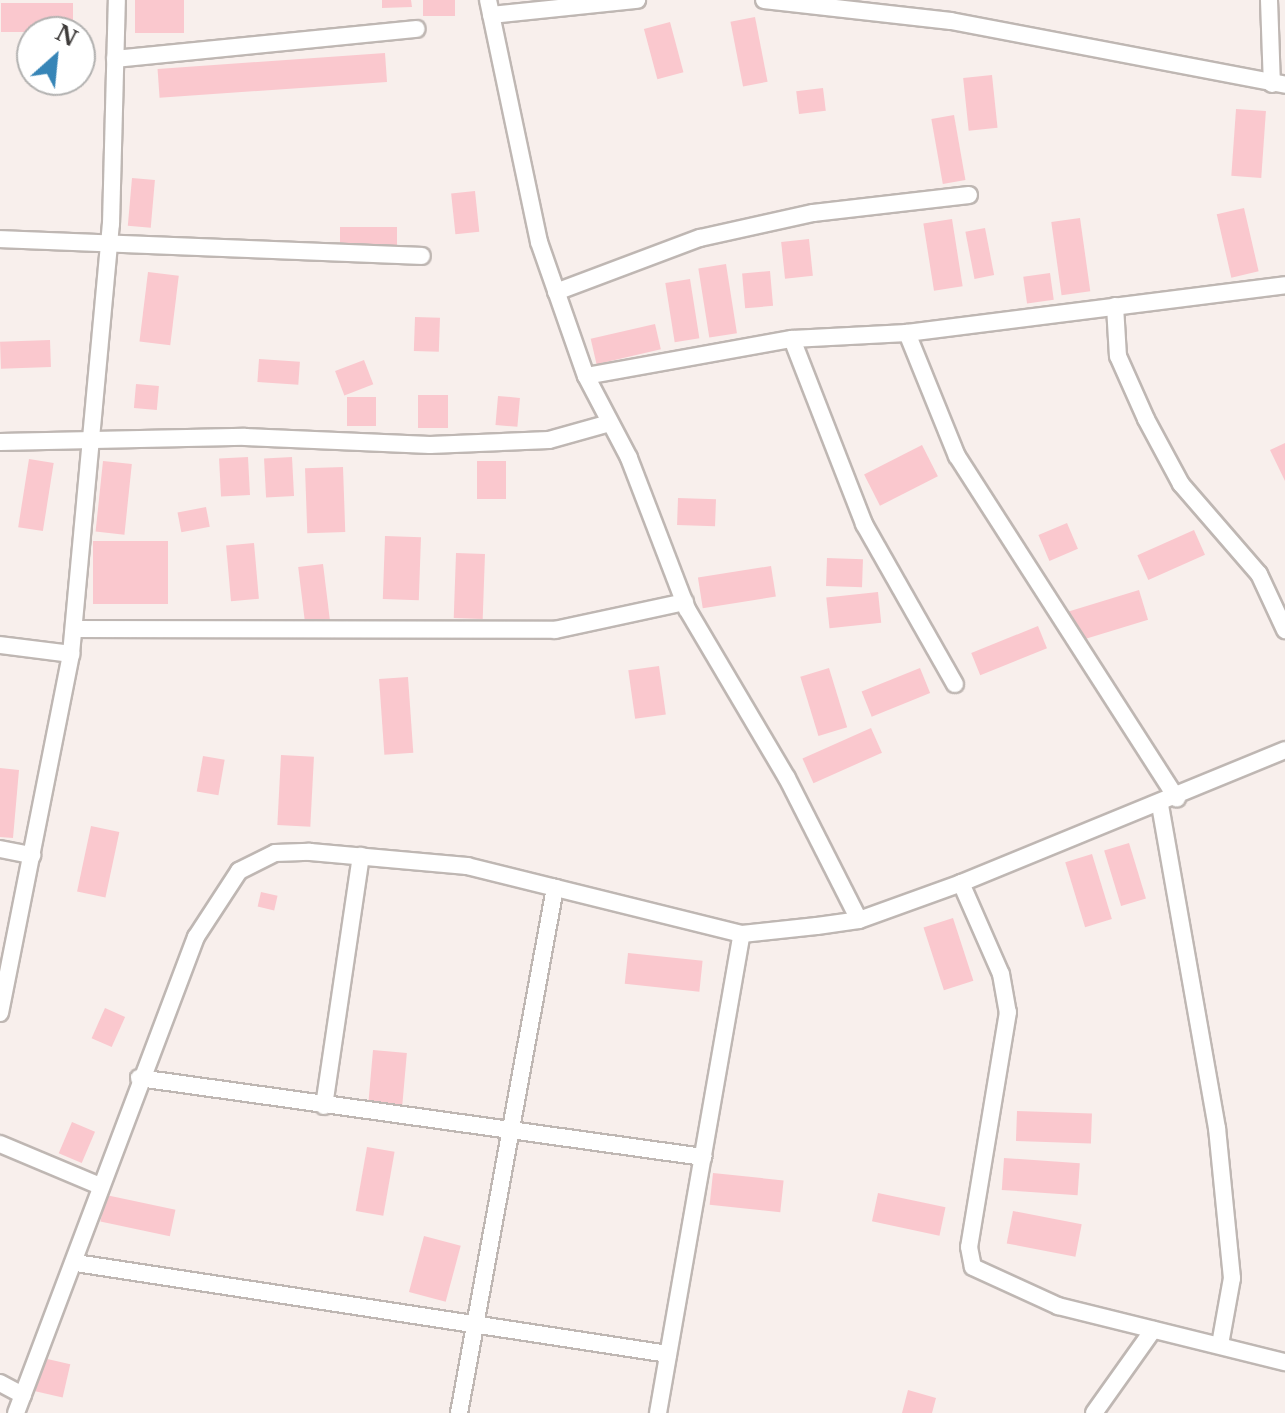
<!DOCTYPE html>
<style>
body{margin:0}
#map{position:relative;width:1285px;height:1413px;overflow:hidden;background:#f8efec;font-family:"Libre Baskerville",serif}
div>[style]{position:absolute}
.building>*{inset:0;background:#fac8ce;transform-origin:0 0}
.roads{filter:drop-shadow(2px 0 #bfb7b3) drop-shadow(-2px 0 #bfb7b3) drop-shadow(0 2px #bfb7b3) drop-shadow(0 -2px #bfb7b3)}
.minor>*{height:16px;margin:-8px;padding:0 8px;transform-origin:8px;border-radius:8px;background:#fff}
span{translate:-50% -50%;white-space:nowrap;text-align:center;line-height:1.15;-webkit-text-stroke:6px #fff;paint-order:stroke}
.north{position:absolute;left:16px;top:16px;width:80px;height:80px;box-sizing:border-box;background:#fff;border:2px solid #b2b1b0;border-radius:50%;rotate:27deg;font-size:22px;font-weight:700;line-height:32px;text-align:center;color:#3e3b3a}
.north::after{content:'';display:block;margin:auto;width:28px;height:36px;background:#3785b7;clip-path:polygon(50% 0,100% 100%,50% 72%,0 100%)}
</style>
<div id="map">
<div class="building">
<i style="left:135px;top:0;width:49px;height:33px"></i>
<i style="clip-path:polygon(382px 0,411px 0,412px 7px,382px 8px)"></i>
<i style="left:423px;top:0;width:32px;height:16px"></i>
<i style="left:1px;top:3px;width:72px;height:29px"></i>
<i style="left:755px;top:17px;width:66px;height:25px;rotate:79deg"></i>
<i style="left:670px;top:22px;width:52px;height:27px;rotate:75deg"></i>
<i style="left:385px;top:53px;width:29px;height:228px;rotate:86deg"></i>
<i style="left:992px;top:75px;width:53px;height:29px;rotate:84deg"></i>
<i style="left:823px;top:88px;width:23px;height:27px;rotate:83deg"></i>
<i style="left:1236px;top:109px;width:30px;height:67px;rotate:4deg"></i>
<i style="left:954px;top:115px;width:66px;height:23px;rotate:80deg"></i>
<i style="left:132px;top:178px;width:23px;height:48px;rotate:5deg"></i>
<i style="left:475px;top:191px;width:41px;height:24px;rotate:84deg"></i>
<i style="left:1244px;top:208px;width:65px;height:28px;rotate:77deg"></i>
<i style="left:1080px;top:218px;width:74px;height:29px;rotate:82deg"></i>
<i style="left:952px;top:219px;width:68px;height:29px;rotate:81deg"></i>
<i style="left:340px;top:227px;width:57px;height:21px"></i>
<i style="left:985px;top:228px;width:48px;height:20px;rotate:79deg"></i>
<i style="left:809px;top:239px;width:37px;height:28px;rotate:84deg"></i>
<i style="left:726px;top:264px;width:70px;height:28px;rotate:81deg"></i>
<i style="left:770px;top:271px;width:35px;height:28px;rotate:85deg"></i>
<i style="left:148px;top:272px;width:31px;height:70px;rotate:7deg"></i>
<i style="left:1050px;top:273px;width:27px;height:27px;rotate:82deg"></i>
<i style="left:690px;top:279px;width:60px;height:25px;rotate:81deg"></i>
<i style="left:415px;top:317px;width:25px;height:34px;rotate:2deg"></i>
<i style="left:655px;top:324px;width:26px;height:66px;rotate:77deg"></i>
<i style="left:50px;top:340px;width:27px;height:50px;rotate:88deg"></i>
<i style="left:259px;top:359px;width:41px;height:23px;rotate:4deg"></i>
<i style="left:364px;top:360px;width:26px;height:31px;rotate:69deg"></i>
<i style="left:136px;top:384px;width:23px;height:24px;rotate:5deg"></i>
<i style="left:418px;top:395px;width:30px;height:33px"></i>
<i style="left:498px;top:396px;width:22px;height:29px;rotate:5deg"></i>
<i style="left:347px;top:397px;width:29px;height:29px"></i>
<i style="clip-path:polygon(1285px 443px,1285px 481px,1270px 450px)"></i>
<i style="left:922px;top:445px;width:35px;height:65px;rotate:63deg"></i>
<i style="left:248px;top:457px;width:38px;height:29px;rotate:87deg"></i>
<i style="left:292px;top:457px;width:39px;height:28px;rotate:87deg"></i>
<i style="left:29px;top:459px;width:25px;height:69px;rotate:9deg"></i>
<i style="left:103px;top:461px;width:29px;height:71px;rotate:6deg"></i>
<i style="left:477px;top:461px;width:29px;height:38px"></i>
<i style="left:343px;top:467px;width:65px;height:38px;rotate:88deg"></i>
<i style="left:678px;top:498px;width:38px;height:27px;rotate:2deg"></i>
<i style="left:206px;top:507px;width:20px;height:29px;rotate:79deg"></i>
<i style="left:1067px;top:523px;width:28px;height:31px;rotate:67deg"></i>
<i style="left:1194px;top:530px;width:27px;height:62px;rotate:66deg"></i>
<i style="left:385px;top:536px;width:36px;height:63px;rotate:2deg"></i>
<i style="left:93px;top:541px;width:75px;height:63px"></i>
<i style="left:254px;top:543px;width:56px;height:28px;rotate:85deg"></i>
<i style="left:456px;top:553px;width:29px;height:65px;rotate:2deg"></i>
<i style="left:827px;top:558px;width:36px;height:28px;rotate:2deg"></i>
<i style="left:323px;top:564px;width:57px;height:25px;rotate:83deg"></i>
<i style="left:771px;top:566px;width:31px;height:74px;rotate:81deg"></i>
<i style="left:1139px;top:590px;width:31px;height:77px;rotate:73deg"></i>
<i style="left:878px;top:592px;width:31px;height:52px;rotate:84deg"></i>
<i style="left:1038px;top:626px;width:24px;height:72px;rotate:68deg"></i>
<i style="left:659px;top:666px;width:49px;height:31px;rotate:82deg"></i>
<i style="left:829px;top:668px;width:62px;height:30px;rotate:73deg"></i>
<i style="left:920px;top:668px;width:27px;height:63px;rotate:68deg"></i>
<i style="left:408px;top:677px;width:76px;height:29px;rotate:86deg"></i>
<i style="left:871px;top:728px;width:27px;height:75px;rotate:66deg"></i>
<i style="left:281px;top:755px;width:33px;height:70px;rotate:3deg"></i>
<i style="left:203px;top:756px;width:22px;height:36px;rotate:10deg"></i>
<i style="clip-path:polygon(0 768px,19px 770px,13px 838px,0 837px)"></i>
<i style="left:91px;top:826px;width:29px;height:67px;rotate:12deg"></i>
<i style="left:1129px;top:843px;width:58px;height:26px;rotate:73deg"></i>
<i style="left:1092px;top:854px;width:68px;height:28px;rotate:73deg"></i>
<i style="left:261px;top:892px;width:17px;height:15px;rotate:13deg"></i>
<i style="left:953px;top:918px;width:66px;height:31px;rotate:72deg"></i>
<i style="left:628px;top:953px;width:75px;height:31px;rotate:6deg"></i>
<i style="left:105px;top:1008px;width:22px;height:33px;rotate:24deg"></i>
<i style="left:373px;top:1050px;width:34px;height:55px;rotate:5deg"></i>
<i style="left:1017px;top:1111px;width:75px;height:30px;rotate:2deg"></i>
<i style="left:72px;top:1122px;width:25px;height:34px;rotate:23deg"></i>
<i style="left:367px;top:1147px;width:28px;height:65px;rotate:10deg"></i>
<i style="left:1004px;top:1158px;width:76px;height:32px;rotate:4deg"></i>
<i style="left:713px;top:1173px;width:71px;height:32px;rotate:6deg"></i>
<i style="left:878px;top:1193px;width:69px;height:29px;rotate:12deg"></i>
<i style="left:106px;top:1195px;width:71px;height:27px;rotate:12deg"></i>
<i style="left:1013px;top:1211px;width:70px;height:33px;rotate:11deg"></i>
<i style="left:424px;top:1236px;width:38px;height:58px;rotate:15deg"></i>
<i style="left:43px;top:1358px;width:28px;height:34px;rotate:13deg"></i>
<i style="clip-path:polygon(908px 1390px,936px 1398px,932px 1413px,902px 1413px)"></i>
</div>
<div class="roads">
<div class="minor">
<i style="left:488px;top:0;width:247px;rotate:78.1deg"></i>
<i style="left:539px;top:242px;width:142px;rotate:70.7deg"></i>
<i style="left:586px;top:376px;width:93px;rotate:62.3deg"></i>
<i style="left:629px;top:458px;width:162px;rotate:69deg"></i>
<i style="left:687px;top:609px;width:196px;rotate:59.4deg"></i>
<i style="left:787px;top:778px;width:159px;rotate:63.1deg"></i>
<i style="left:764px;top:0;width:188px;rotate:6.4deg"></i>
<i style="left:951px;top:21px;width:340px;rotate:10.8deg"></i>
<i style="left:1269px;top:0;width:84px;rotate:88deg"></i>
<i style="left:491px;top:15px;width:147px;rotate:-5.9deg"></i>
<i style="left:115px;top:59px;width:303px;rotate:-5.7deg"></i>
<i style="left:0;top:239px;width:422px;rotate:2.3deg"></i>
<i style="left:556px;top:292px;width:154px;rotate:-20.6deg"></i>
<i style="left:700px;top:238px;width:116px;rotate:-12.5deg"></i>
<i style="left:813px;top:213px;width:157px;rotate:-6.6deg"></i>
<i style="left:1115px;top:306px;width:50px;rotate:86.6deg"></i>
<i style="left:1118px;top:356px;width:69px;rotate:66deg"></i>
<i style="left:1146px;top:419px;width:74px;rotate:61.7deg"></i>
<i style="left:1181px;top:484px;width:119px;rotate:49.1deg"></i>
<i style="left:1259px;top:574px;width:62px;rotate:65.1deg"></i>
<i style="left:907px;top:333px;width:133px;rotate:67.9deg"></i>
<i style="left:957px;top:456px;width:407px;rotate:57.3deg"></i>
<i style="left:792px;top:339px;width:199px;rotate:68.7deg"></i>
<i style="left:864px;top:524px;width:184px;rotate:60.4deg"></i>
<i style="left:586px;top:376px;width:209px;rotate:-10.2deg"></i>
<i style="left:792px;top:339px;width:115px;rotate:-3deg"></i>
<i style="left:907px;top:333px;width:381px;rotate:-7.2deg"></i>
<i style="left:0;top:442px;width:245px;rotate:-1.2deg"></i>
<i style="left:245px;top:437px;width:185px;rotate:2.5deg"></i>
<i style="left:430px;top:445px;width:119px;rotate:-2.4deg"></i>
<i style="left:549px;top:440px;width:63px;rotate:-15.6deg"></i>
<i style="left:74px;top:629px;width:481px;rotate:0.1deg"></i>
<i style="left:555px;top:630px;width:133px;rotate:-12.2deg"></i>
<i style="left:0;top:645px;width:72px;rotate:7.2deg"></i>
<i style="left:1160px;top:805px;width:328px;rotate:80deg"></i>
<i style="left:1217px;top:1128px;width:151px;rotate:84.3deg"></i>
<i style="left:1232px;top:1278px;width:68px;rotate:100.2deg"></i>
<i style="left:0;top:849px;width:33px;rotate:11deg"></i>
<i style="left:961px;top:883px;width:99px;rotate:66.3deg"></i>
<i style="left:1001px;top:974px;width:39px;rotate:80deg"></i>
<i style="left:1008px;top:1012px;width:238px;rotate:99.4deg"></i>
<i style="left:969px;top:1247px;width:20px;rotate:79deg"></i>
<i style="left:973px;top:1267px;width:94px;rotate:24.6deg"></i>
<i style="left:1058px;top:1306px;width:234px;rotate:13.9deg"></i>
<i style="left:0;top:1013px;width:366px;rotate:-78.8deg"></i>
<i style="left:71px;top:654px;width:432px;rotate:-84.7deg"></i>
<i style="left:111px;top:224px;width:224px;rotate:-88.5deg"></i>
<i style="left:139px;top:1078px;width:570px;rotate:7.97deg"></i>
<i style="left:324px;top:1106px;width:253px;rotate:-81.6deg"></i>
<i style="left:0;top:1144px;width:108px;rotate:22.8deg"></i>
<i style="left:76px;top:1263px;width:599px;rotate:8.74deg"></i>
<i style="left:0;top:1383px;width:26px;rotate:28deg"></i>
<i style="left:16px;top:1413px;width:509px;rotate:-69.29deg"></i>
<i style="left:196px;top:937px;width:79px;rotate:-56.9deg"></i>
<i style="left:239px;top:871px;width:40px;rotate:-26.6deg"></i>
<i style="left:275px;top:853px;width:35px;rotate:-2deg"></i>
<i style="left:310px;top:852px;width:158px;rotate:5.1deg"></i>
<i style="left:467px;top:866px;width:283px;rotate:13.9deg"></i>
<i style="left:742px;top:934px;width:75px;rotate:-6.1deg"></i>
<i style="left:817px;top:926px;width:42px;rotate:-8.1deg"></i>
<i style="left:859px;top:920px;width:109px;rotate:-19.9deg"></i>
<i style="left:961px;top:883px;width:350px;rotate:-22.3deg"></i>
<i style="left:459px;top:1413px;width:534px;rotate:-79.64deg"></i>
<i style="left:658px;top:1413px;width:486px;rotate:-80.1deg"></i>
<i style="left:1094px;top:1413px;width:102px;rotate:-54.6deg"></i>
</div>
</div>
<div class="north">N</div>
</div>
